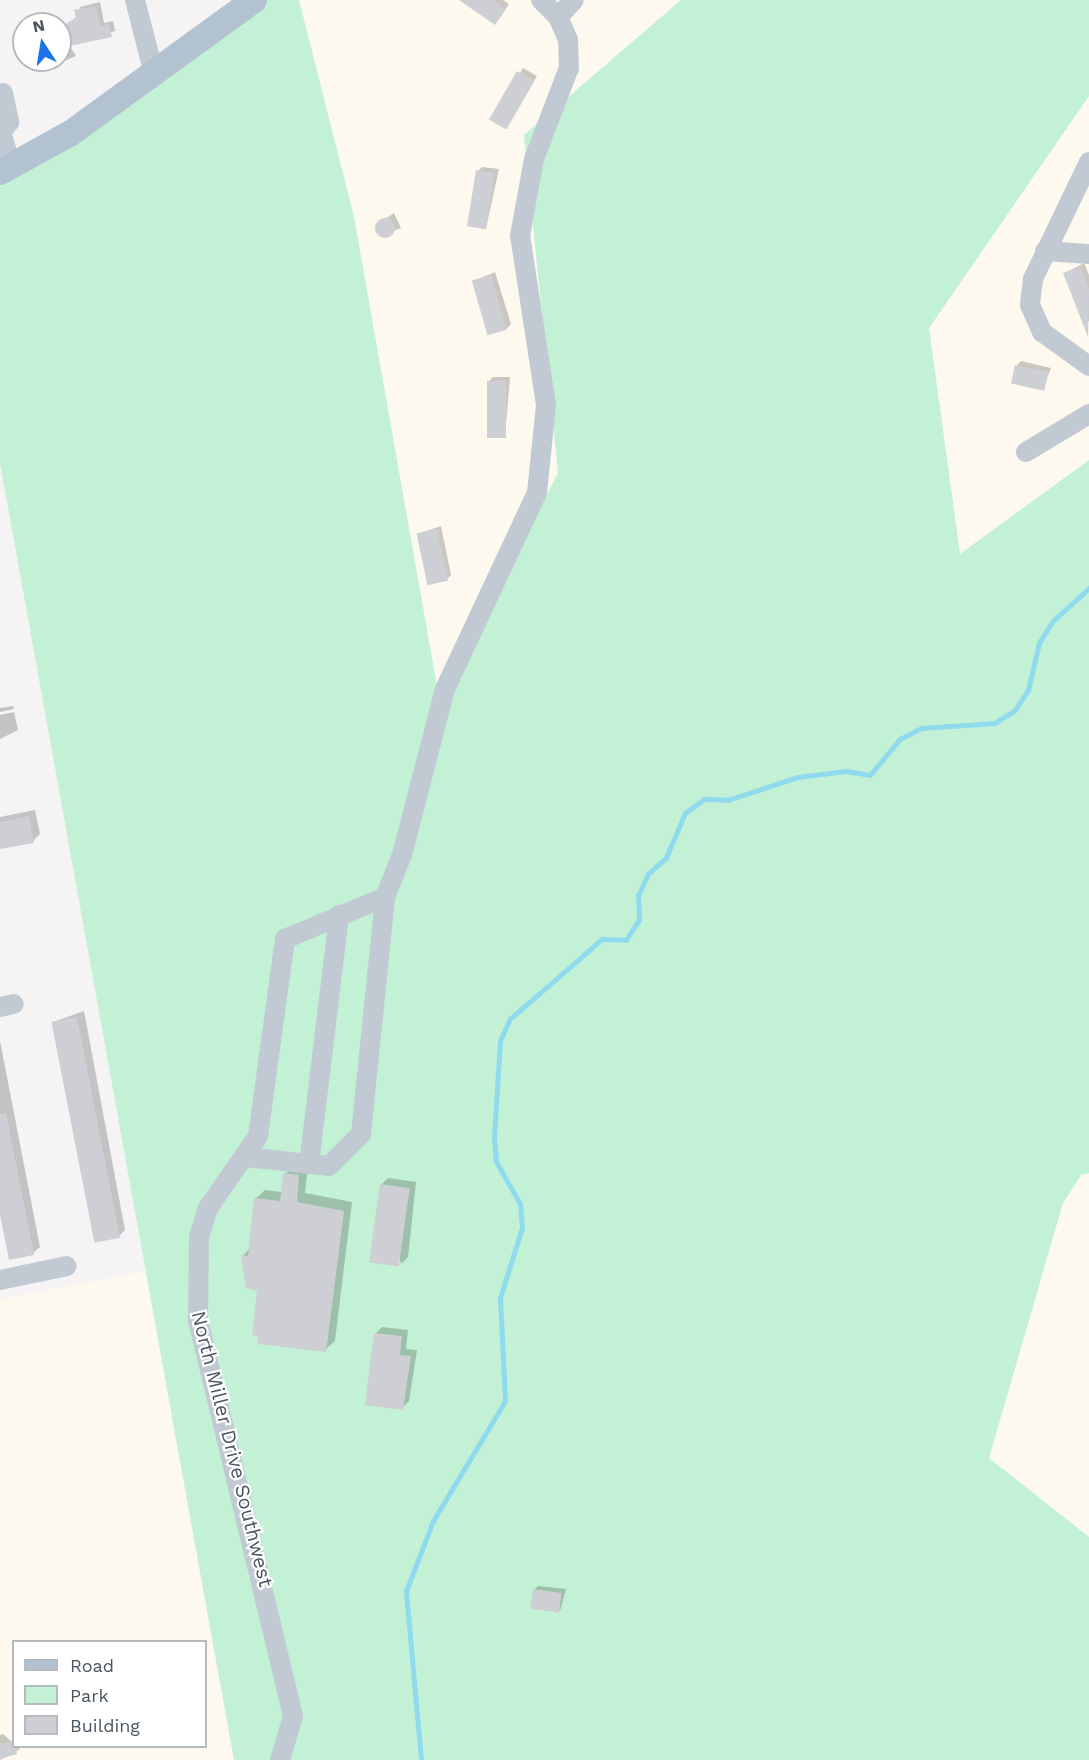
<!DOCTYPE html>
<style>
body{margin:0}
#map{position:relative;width:1089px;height:1760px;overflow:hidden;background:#f5f3f3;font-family:"Work Sans",sans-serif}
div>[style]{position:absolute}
.commercial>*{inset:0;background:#fdf9ef}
.green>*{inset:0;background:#c3f1d5}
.shadow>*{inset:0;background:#0003;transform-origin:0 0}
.stream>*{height:4.5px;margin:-2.25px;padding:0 2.25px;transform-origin:2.25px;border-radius:2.25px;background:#90daee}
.building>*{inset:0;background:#cdcfd5;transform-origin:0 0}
.round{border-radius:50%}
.minor>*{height:20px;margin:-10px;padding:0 10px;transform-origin:10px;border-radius:10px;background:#c1cad2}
.major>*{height:26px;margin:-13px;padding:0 13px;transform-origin:13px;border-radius:13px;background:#b3c2d1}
span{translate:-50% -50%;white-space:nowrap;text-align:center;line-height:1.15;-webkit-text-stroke:4.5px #fff;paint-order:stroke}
.street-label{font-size:20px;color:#4a5661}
.legend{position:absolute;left:12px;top:1640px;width:195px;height:108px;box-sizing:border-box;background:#fff;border:2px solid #b7bbc0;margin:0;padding:8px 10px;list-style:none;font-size:18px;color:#4a5661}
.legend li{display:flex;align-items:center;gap:12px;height:30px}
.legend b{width:30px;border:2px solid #b7bbc0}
.north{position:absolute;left:12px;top:12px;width:60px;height:60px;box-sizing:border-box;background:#fff;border:2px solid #b7bbc0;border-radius:50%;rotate:348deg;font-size:16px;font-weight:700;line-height:24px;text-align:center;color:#4a5661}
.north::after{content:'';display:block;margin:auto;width:21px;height:27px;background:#1a73e8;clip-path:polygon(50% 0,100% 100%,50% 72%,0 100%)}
</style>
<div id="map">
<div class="commercial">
<i style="clip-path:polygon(299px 0,681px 0,524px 135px,558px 473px,440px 704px,354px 217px)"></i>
<i style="clip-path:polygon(1089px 96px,1089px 460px,960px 555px,929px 328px)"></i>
<i style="clip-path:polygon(1089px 1173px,1089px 1537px,988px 1458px,1063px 1203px,1081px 1175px)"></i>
<i style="clip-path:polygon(evenodd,145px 1271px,234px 1760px,0 1760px,0 1299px,145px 1271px,14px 1642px,206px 1642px,206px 1746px,14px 1746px,14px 1642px)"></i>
</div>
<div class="green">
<i style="clip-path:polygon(253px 0,299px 0,354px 217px,440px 703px,558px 473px,524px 135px,681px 0,1089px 0,1089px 96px,929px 328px,960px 554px,1089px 460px,1089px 1173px,1081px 1175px,1063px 1203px,989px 1458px,1089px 1537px,1089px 1760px,234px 1760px,0 463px,0 181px)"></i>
</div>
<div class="shadow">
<i style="clip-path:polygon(462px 0,503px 0,509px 4px,499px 19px)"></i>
<i style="clip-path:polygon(100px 2px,104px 23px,113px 21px,115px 31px,69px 45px,76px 56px,50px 67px,46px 60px,60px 60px,60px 28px,77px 17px,80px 7px)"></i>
<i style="left:523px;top:68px;width:16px;height:61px;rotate:30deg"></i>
<i style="clip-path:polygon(482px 167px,499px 169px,486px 228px,478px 171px)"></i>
<i style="clip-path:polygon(394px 213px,401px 228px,380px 236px,375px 225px)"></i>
<i style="clip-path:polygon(1084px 263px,1089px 275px,1089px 321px,1084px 323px,1064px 274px)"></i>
<i style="clip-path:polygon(495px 272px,511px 324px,506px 329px,474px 281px)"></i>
<i style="clip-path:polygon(1021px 361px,1051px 368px,1043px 389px,1017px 365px)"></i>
<i style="clip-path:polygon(493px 377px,510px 377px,505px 436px,489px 381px)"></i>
<i style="clip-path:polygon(441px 526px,451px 575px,447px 579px,418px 534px)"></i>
<i style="clip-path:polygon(13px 706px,14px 709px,0 712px,0 708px)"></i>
<i style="clip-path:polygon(14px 712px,18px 730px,0 739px,0 715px)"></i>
<i style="clip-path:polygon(35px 810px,40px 834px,33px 841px,0 847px,0 817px)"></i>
<i style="clip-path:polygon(84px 1011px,125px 1230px,119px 1236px,53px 1022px)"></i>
<i style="clip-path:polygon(0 1041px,40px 1247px,33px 1253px,0 1207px)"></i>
<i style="clip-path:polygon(294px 1165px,308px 1166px,305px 1193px,352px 1202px,335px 1341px,325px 1350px,259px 1289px,243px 1256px,250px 1248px,255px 1199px,265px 1190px,282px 1192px,285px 1174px)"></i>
<i style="clip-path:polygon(388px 1178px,416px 1182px,408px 1257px,401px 1264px,381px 1185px)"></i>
<i style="clip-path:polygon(382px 1327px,408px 1330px,406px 1349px,417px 1350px,409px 1401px,402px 1408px,375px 1334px)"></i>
<i style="clip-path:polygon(538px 1586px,566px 1589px,560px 1611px,534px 1590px)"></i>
<i style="clip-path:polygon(3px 1734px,20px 1749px,0 1760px,0 1735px)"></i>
</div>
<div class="stream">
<i style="left:421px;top:1760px;width:170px;rotate:-95.1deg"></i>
<i style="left:406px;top:1591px;width:75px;rotate:-68.9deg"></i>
<i style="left:433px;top:1521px;width:140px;rotate:-59deg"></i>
<i style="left:505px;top:1401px;width:103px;rotate:-92.8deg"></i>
<i style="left:500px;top:1298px;width:73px;rotate:-72.6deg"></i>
<i style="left:522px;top:1228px;width:24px;rotate:-95deg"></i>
<i style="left:520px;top:1204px;width:48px;rotate:-119.7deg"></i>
<i style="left:496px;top:1162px;width:25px;rotate:-95deg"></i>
<i style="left:494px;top:1137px;width:96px;rotate:-86.4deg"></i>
<i style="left:500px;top:1041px;width:24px;rotate:-66deg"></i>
<i style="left:510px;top:1019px;width:122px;rotate:-41deg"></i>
<i style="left:602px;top:939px;width:24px;rotate:2deg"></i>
<i style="left:626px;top:940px;width:24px;rotate:-57deg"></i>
<i style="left:639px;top:920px;width:24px;rotate:-92deg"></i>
<i style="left:638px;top:896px;width:24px;rotate:-66deg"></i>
<i style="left:648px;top:874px;width:24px;rotate:-42deg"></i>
<i style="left:666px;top:858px;width:49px;rotate:-67.1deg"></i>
<i style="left:685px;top:813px;width:24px;rotate:-36deg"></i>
<i style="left:704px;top:799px;width:24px;rotate:2deg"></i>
<i style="left:728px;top:800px;width:74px;rotate:-18.2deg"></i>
<i style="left:798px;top:777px;width:48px;rotate:-7.1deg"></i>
<i style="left:846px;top:771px;width:24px;rotate:9deg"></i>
<i style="left:870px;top:775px;width:47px;rotate:-50.2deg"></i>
<i style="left:900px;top:739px;width:25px;rotate:-27deg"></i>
<i style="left:922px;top:728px;width:73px;rotate:-3.9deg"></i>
<i style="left:995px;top:723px;width:24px;rotate:-33deg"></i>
<i style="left:1015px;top:710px;width:24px;rotate:-57deg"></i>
<i style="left:1028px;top:690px;width:48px;rotate:-76.8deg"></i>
<i style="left:1039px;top:643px;width:25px;rotate:-58deg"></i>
<i style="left:1052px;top:622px;width:50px;rotate:-42.6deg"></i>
</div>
<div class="building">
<i style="clip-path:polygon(459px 0,493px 0,506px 9px,495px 25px)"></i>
<i style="clip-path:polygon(96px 6px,100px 26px,109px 24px,112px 37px,60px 48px,60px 28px,76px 18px,74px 10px)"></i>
<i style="left:517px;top:71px;width:20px;height:56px;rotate:30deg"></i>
<i style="left:476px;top:170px;width:19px;height:57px;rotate:9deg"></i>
<i class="round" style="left:375px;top:218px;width:20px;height:20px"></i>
<i style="clip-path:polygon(1080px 266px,1089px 289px,1088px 337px,1063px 273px)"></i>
<i style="left:491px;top:275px;width:57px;height:20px;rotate:74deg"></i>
<i style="left:1015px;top:365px;width:34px;height:19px;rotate:12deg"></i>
<i style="left:487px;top:381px;width:19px;height:57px"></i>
<i style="left:437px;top:529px;width:53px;height:21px;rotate:78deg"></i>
<i style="clip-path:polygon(29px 816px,34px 843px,0 849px,0 822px)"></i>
<i style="left:77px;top:1017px;width:225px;height:26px;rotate:79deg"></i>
<i style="clip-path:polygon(6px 1113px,34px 1255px,9px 1260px,0 1215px,0 1114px)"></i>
<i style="clip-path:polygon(283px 1173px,299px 1175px,297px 1202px,344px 1211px,326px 1352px,257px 1344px,258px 1336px,252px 1335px,257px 1291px,246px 1288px,241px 1255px,248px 1256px,254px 1198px,280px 1201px)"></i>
<i style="left:380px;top:1184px;width:30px;height:79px;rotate:8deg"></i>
<i style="clip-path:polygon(374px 1333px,402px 1336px,400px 1355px,411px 1356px,403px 1410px,365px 1405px)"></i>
<i style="left:533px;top:1589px;width:29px;height:20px;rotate:8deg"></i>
<i style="clip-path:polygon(14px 1741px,17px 1754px,0 1759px,0 1744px)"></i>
</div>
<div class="minor">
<i style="left:135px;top:0;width:76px;rotate:75.6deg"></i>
<i style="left:558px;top:17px;width:23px;rotate:-47deg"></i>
<i style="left:3px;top:93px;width:30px;rotate:78deg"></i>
<i style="left:9px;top:122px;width:13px;rotate:129deg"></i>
<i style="left:1px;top:132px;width:37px;rotate:73deg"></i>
<i style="left:1089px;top:162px;width:130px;rotate:115.6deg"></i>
<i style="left:1033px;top:279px;width:26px;rotate:97deg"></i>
<i style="left:1030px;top:305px;width:30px;rotate:66deg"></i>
<i style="left:1042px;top:332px;width:58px;rotate:35.9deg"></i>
<i style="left:1045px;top:251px;width:44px;rotate:3.9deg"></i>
<i style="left:1026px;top:452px;width:74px;rotate:-31.1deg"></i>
<i style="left:0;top:1007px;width:14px;rotate:-12deg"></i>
<i style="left:244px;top:1157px;width:85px;rotate:6deg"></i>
<i style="left:329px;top:1166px;width:45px;rotate:-45deg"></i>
<i style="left:361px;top:1134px;width:238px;rotate:-84.2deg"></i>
<i style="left:309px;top:1164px;width:251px;rotate:-83.1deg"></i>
<i style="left:0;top:1280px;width:68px;rotate:-11.8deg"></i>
<i style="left:280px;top:1760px;width:46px;rotate:-73.5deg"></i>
<i style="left:293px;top:1716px;width:406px;rotate:-103.5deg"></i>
<i style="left:198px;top:1321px;width:84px;rotate:-89.3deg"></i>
<i style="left:199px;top:1237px;width:30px;rotate:-73deg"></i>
<i style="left:208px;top:1208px;width:88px;rotate:-55.2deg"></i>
<i style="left:258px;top:1136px;width:199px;rotate:-82.2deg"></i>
<i style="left:285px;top:939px;width:108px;rotate:-22.8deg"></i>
<i style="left:385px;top:897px;width:45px;rotate:-68deg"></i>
<i style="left:402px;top:855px;width:171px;rotate:-75.5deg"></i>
<i style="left:445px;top:689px;width:217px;rotate:-64.9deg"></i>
<i style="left:537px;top:493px;width:88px;rotate:-84.2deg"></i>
<i style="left:546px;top:405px;width:171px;rotate:-98.7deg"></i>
<i style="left:520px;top:236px;width:78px;rotate:-79.7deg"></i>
<i style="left:534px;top:159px;width:97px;rotate:-69deg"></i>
<i style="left:569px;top:68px;width:28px;rotate:-92deg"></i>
<i style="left:568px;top:40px;width:25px;rotate:-113deg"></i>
<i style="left:558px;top:17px;width:24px;rotate:-135deg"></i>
</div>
<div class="major">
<i style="left:0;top:172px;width:81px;rotate:-28.8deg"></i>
<i style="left:71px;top:133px;width:226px;rotate:-36deg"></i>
</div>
<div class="street-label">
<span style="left:232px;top:1449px;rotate:76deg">North Miller Drive Southwest</span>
</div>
<ul class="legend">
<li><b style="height:8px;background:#b3c2d1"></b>Road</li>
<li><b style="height:16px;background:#c3f1d5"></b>Park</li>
<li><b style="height:16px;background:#cdcfd5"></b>Building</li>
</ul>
<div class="north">N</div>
</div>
